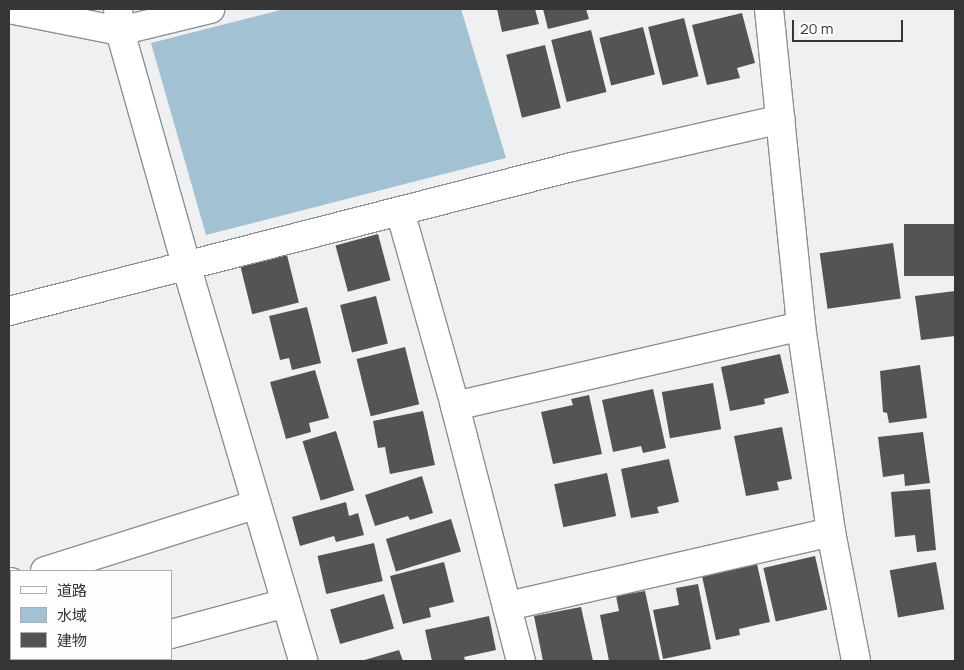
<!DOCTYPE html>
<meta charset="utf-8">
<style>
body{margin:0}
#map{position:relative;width:964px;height:670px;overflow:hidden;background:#eff0f2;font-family:Manrope,"Noto Sans JP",sans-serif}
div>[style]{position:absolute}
.water>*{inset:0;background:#a2c1d3}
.building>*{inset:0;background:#545456;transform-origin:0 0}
.roads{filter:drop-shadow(1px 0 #8e8f91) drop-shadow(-1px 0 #8e8f91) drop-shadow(0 1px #8e8f91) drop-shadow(0 -1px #8e8f91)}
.minor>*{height:28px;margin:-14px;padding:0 14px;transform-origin:14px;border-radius:14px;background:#fff}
span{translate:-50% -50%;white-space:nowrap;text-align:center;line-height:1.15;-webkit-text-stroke:5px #fdfdff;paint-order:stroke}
.frame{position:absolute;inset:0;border:10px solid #363637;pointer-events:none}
.legend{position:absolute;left:10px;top:570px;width:162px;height:90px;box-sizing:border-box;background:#fdfdff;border:1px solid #adadaf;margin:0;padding:6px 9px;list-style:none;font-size:15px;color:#363637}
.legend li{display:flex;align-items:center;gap:10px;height:25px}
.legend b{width:25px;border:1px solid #adadaf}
.scale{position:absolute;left:792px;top:20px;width:111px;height:22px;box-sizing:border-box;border:2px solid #363637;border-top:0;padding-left:6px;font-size:15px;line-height:18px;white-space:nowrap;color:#363637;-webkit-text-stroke:4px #fdfdff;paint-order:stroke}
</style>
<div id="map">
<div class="water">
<i style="clip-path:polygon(285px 9px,461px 9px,506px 158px,206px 235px,151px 43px)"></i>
</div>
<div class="building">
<i style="clip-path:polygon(497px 9px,535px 9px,539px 24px,502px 32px)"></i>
<i style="clip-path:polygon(543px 9px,586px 9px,589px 19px,548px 29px)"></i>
<i style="clip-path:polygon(742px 13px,755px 63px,737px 68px,740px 78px,707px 85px,692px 25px)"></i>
<i style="left:684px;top:18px;width:60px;height:37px;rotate:76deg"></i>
<i style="left:643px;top:27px;width:49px;height:45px;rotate:76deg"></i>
<i style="left:591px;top:30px;width:64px;height:41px;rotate:76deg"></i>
<i style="left:545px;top:45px;width:65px;height:40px;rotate:76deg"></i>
<i style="left:955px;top:224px;width:52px;height:51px;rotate:90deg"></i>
<i style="left:378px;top:234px;width:48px;height:44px;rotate:75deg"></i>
<i style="left:893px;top:243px;width:56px;height:74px;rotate:82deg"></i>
<i style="left:287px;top:255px;width:49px;height:48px;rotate:76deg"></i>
<i style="clip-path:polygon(955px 291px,955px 336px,921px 340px,915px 296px)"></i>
<i style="left:376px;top:296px;width:49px;height:37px;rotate:76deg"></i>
<i style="clip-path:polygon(307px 307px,321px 363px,292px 370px,289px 358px,280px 360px,269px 316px)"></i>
<i style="left:405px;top:347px;width:59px;height:50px;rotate:76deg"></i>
<i style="clip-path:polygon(780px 354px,789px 393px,764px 399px,765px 404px,730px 411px,721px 367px)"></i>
<i style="clip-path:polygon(920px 365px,927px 418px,889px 423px,887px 413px,883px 412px,880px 371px)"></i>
<i style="clip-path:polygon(315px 370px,329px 418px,309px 423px,311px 432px,286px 439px,270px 382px)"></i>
<i style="left:713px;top:383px;width:47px;height:52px;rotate:80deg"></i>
<i style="clip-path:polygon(653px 389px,666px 448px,643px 453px,641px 446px,613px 452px,602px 400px)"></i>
<i style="clip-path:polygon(589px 395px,602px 454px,553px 464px,541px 412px,573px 405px,571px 399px)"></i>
<i style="clip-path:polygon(423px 411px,435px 465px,390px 474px,385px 447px,378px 448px,373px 421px)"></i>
<i style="clip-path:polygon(782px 427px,792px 479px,777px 482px,779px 490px,746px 496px,734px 436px)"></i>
<i style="left:336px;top:431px;width:62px;height:35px;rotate:73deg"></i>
<i style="clip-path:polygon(923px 432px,930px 483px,905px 486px,904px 474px,883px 477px,878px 437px)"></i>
<i style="clip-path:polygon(669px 459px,679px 502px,657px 507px,659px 513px,631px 518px,621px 469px)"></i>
<i style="left:607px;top:473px;width:44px;height:54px;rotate:78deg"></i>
<i style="clip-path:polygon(422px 476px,433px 513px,410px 520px,408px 516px,375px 526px,365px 495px)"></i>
<i style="clip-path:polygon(930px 489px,936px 550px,917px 552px,915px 535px,895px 537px,891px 492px)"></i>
<i style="clip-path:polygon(346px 502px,349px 516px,358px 513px,364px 535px,336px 542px,334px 536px,300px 546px,292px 517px)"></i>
<i style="left:451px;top:519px;width:34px;height:68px;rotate:73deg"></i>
<i style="left:374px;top:543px;width:39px;height:58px;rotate:77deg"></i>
<i style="left:815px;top:556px;width:55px;height:53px;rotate:77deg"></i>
<i style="clip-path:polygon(444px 562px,454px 602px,429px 608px,431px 617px,403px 624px,390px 576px)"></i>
<i style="left:936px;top:562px;width:48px;height:47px;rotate:80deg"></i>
<i style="clip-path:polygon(757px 564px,770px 622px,739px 629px,740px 635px,716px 640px,702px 576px)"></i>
<i style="clip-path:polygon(698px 584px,711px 649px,663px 659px,653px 610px,679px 605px,676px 588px)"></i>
<i style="clip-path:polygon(645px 591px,660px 661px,609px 661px,600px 615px,619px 611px,616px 596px)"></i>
<i style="left:384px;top:594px;width:36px;height:56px;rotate:74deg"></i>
<i style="clip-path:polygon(581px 607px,593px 661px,543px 661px,534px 616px)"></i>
<i style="clip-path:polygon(489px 616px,496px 650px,464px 657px,465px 660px,459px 661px,432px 661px,425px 630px)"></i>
<i style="clip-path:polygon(399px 650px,403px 661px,361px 661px)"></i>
</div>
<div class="roads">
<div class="minor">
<i style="left:9px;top:9px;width:113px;rotate:11.2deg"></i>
<i style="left:120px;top:31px;width:93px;rotate:-13.7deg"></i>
<i style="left:118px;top:9px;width:22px;rotate:85deg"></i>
<i style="left:120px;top:31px;width:243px;rotate:74.2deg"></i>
<i style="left:186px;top:265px;width:413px;rotate:73.5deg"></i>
<i style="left:769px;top:9px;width:319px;rotate:84.2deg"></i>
<i style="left:801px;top:326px;width:208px;rotate:81.7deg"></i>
<i style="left:831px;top:532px;width:131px;rotate:79deg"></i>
<i style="left:400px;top:211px;width:203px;rotate:74.2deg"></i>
<i style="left:455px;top:406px;width:263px;rotate:75.5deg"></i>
<i style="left:9px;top:311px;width:581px;rotate:-14.35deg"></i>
<i style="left:572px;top:167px;width:214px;rotate:-12.9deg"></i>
<i style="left:455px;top:406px;width:355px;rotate:-13deg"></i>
<i style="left:45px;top:571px;width:222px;rotate:-17.5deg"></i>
<i style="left:9px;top:583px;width:2px;rotate:-27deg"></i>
<i style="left:508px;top:606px;width:331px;rotate:-12.9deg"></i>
<i style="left:171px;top:634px;width:119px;rotate:-15.1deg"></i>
<i style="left:73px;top:661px;width:9px;rotate:-13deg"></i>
</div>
</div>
<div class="frame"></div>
<ul class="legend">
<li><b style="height:6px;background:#fff"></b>道路</li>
<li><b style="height:14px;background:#a2c1d3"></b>水域</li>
<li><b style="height:14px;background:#545456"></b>建物</li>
</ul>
<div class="scale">20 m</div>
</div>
